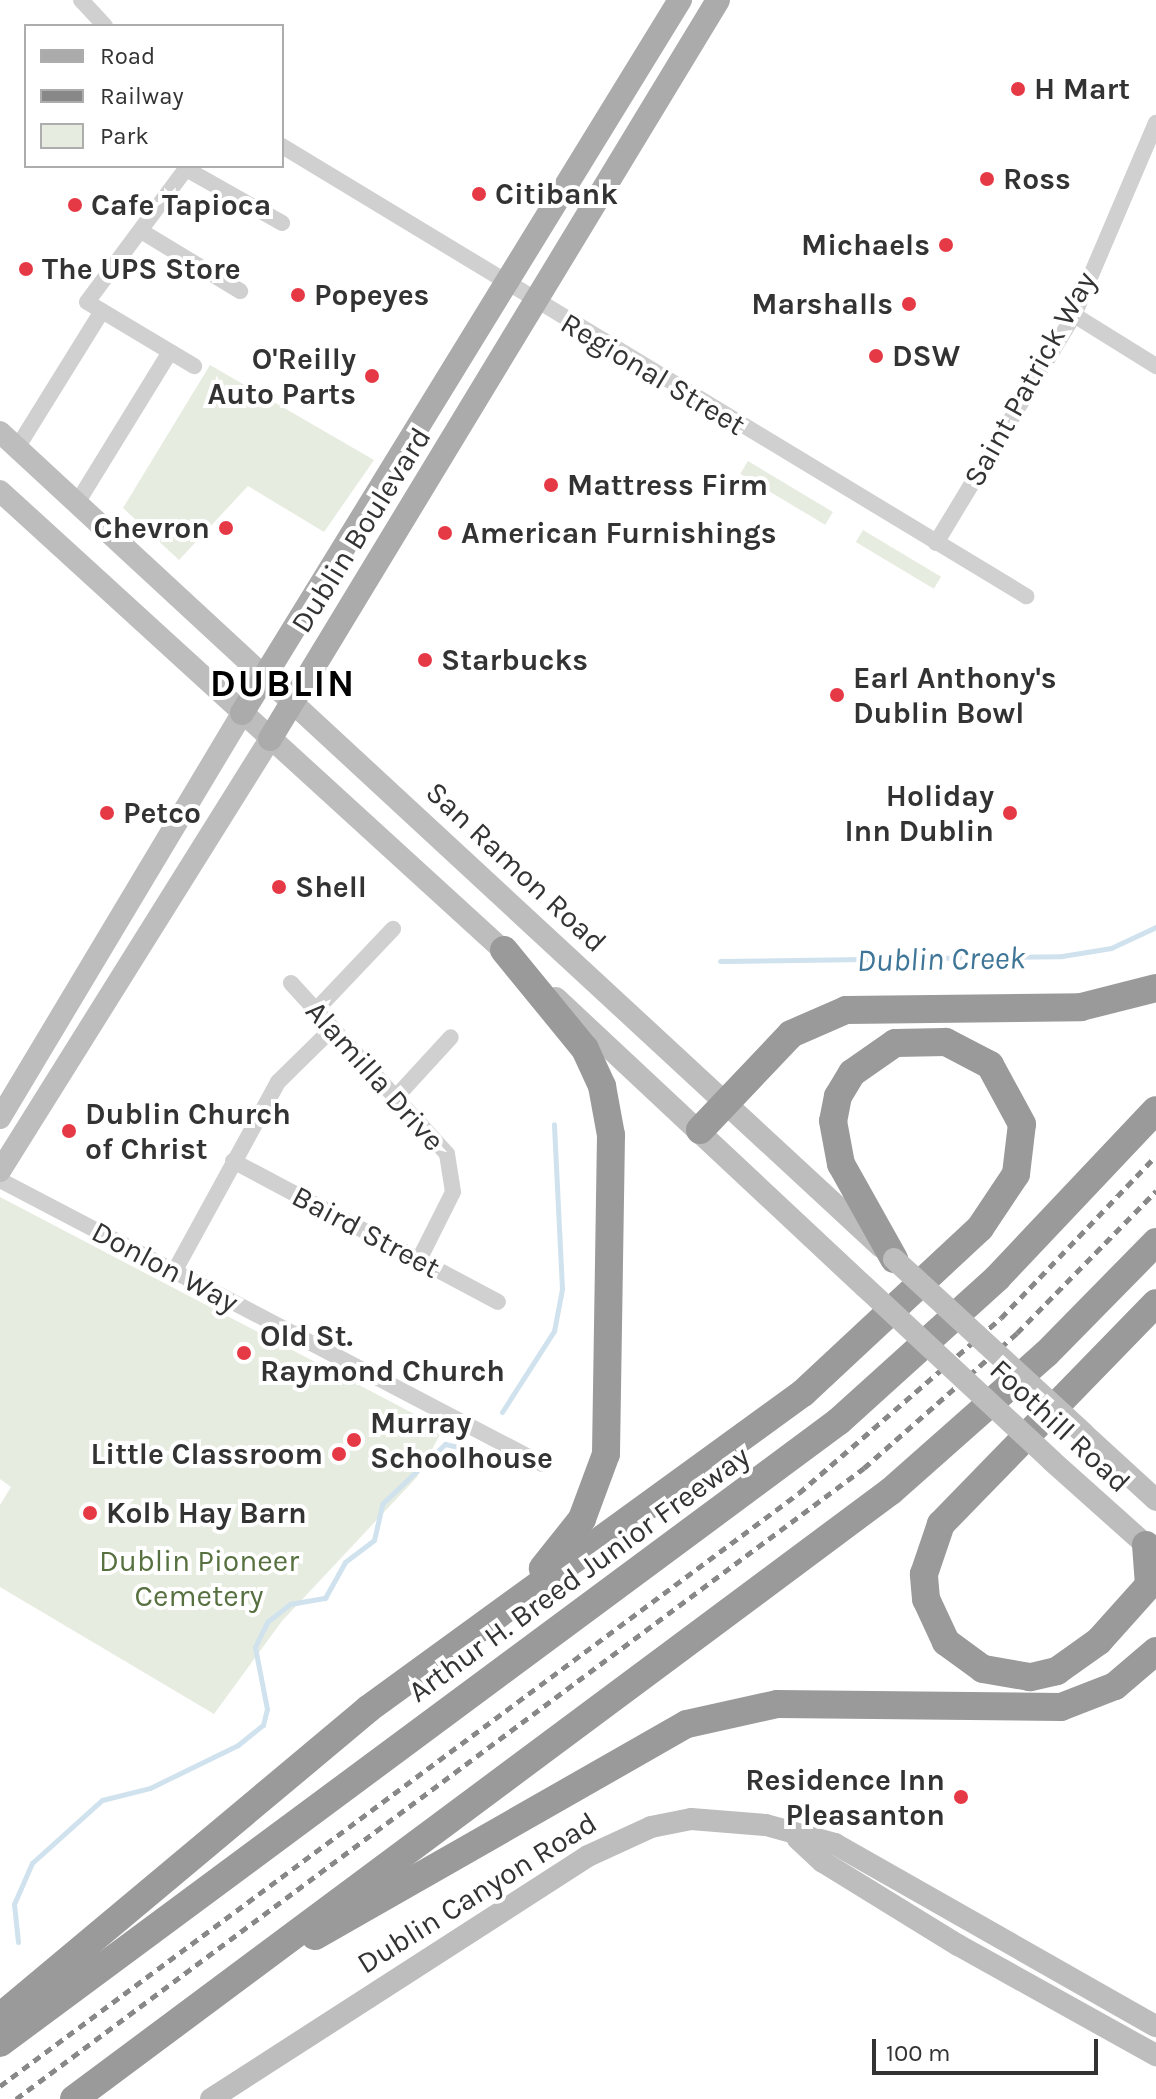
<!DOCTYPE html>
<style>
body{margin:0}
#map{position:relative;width:1156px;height:2099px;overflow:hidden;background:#fff;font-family:Karla,sans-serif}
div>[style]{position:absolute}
.green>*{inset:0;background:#e6ecdf;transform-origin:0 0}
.stream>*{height:5px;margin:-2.5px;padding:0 2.5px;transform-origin:2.5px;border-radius:2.5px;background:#cfe2ee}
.street>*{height:16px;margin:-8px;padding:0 8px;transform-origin:8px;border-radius:8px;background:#d0d0d0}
.secondary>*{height:22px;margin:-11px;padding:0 11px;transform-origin:11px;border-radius:11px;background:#bdbdbd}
.primary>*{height:24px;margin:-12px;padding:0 12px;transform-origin:12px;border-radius:12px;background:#ababab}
.highway>*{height:28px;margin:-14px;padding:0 14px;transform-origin:14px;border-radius:14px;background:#9a9a9a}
.rail>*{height:5px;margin-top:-2.5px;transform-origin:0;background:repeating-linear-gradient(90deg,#888 0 8px,transparent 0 14px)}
.secondary-bridge>*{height:22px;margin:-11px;padding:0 11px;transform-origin:11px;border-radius:11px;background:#bdbdbd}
.dots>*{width:22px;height:22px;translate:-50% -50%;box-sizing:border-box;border:4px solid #fff;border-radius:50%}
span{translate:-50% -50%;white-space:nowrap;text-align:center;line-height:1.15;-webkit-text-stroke:8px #fff;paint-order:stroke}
.poi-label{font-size:30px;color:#333;font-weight:700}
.left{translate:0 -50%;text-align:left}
.right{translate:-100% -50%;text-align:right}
.street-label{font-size:30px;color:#333}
.park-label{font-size:30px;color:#56703f}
.water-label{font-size:32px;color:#3f7597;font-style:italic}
.district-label{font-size:38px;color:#000;font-weight:700;letter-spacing:2px}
.legend{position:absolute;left:24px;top:24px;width:260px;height:144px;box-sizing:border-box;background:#fff;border:2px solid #adadad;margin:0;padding:10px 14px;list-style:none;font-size:24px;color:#333}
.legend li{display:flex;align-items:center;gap:16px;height:40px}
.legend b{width:40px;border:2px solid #adadad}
.scale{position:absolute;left:872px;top:2039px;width:226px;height:36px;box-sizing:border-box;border:4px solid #333;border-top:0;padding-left:10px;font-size:24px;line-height:28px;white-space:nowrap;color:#333;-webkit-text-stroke:6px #fff;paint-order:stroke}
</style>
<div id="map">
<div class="green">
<i style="clip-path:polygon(210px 365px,374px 460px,324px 532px,248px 486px,179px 560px,123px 508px)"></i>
<i style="left:748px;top:461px;width:99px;height:15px;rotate:31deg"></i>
<i style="left:863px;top:530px;width:91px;height:14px;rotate:31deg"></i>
<i style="clip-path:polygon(0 1197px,443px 1429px,417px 1477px,282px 1621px,214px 1714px,0 1587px,0 1505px,11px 1487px,0 1479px)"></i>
</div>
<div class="stream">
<i style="left:720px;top:961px;width:342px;rotate:-0.8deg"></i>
<i style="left:1062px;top:956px;width:50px;rotate:-9.3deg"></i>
<i style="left:1111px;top:948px;width:50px;rotate:-25deg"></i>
<i style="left:502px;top:1412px;width:96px;rotate:-57.3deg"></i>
<i style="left:554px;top:1331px;width:43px;rotate:-79.2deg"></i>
<i style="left:562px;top:1289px;width:165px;rotate:-92.8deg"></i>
<i style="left:18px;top:1942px;width:38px;rotate:-96deg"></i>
<i style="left:14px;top:1904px;width:45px;rotate:-66.3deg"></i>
<i style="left:32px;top:1863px;width:94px;rotate:-42deg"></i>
<i style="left:102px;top:1800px;width:49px;rotate:-14deg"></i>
<i style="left:150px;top:1788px;width:98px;rotate:-26deg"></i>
<i style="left:238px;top:1745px;width:32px;rotate:-39deg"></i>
<i style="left:263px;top:1725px;width:16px;rotate:-76deg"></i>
<i style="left:267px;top:1709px;width:63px;rotate:-101deg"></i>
<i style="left:255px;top:1647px;width:28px;rotate:-64deg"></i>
<i style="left:267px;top:1622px;width:29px;rotate:-38deg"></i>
<i style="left:290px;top:1604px;width:36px;rotate:-10deg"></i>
<i style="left:325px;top:1598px;width:41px;rotate:-60.9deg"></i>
<i style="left:345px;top:1562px;width:36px;rotate:-37deg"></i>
<i style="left:374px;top:1540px;width:37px;rotate:-77deg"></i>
<i style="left:382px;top:1504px;width:87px;rotate:-43.6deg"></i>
<i style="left:445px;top:1444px;width:23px;rotate:13deg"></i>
</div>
<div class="street">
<i style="left:81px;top:0;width:35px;rotate:47deg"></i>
<i style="left:282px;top:146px;width:870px;rotate:31.17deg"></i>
<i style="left:188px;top:166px;width:169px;rotate:126.6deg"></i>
<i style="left:87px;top:302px;width:125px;rotate:30.9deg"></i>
<i style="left:188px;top:170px;width:108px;rotate:29.4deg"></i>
<i style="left:141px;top:231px;width:116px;rotate:31.2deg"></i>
<i style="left:1074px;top:315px;width:97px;rotate:31.9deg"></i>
<i style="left:17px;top:448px;width:161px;rotate:-58.2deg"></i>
<i style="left:77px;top:503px;width:177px;rotate:-58.4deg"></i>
<i style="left:936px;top:543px;width:267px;rotate:-58.8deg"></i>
<i style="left:1074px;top:315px;width:209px;rotate:-66.9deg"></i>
<i style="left:291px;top:983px;width:231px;rotate:47.6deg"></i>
<i style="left:447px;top:1154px;width:38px;rotate:81deg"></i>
<i style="left:453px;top:1192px;width:76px;rotate:116.6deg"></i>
<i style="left:316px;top:1010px;width:112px;rotate:-46.5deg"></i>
<i style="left:396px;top:1097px;width:81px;rotate:-47.5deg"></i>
<i style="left:233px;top:1161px;width:300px;rotate:28deg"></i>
<i style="left:0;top:1180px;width:612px;rotate:27.65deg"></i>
<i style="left:174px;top:1272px;width:217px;rotate:-61.3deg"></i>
<i style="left:278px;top:1082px;width:77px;rotate:-44.5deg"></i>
</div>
<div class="secondary">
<i style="left:0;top:432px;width:1200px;rotate:42.77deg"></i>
<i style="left:0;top:491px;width:699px;rotate:42.39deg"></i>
<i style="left:556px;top:998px;width:423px;rotate:43.1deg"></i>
<i style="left:0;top:1118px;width:472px;rotate:-59.1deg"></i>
<i style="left:0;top:1171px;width:509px;rotate:-57.99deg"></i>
<i style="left:1083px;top:1433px;width:99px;rotate:42.5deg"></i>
<i style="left:1052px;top:1461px;width:140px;rotate:41.8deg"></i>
<i style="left:798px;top:1839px;width:34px;rotate:43deg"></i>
<i style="left:823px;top:1862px;width:158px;rotate:31.6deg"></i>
<i style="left:958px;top:1945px;width:227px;rotate:29.1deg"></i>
<i style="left:211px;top:2099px;width:449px;rotate:-32.8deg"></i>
<i style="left:588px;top:1856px;width:69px;rotate:-24.7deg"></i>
<i style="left:651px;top:1827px;width:41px;rotate:-11.3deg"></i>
<i style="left:691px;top:1819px;width:75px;rotate:4.6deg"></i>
<i style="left:766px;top:1825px;width:72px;rotate:15.4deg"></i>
<i style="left:835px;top:1844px;width:369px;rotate:29.6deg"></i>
</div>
<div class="primary">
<i style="left:242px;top:713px;width:837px;rotate:-58.44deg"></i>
<i style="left:270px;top:739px;width:864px;rotate:-58.77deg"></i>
</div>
<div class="highway">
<i style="left:504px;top:950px;width:128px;rotate:50.7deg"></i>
<i style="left:585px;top:1049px;width:41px;rotate:65.3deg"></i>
<i style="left:602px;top:1086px;width:50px;rotate:79.6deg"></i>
<i style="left:611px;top:1135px;width:319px;rotate:90.9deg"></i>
<i style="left:606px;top:1454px;width:69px;rotate:110.3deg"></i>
<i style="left:582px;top:1519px;width:63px;rotate:128.5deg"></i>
<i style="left:700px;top:1130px;width:132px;rotate:-46.5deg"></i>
<i style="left:791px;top:1034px;width:60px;rotate:-23.6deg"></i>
<i style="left:846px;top:1010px;width:235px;rotate:-0.7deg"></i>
<i style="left:1081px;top:1007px;width:77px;rotate:-14.2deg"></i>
<i style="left:1146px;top:1545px;width:40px;rotate:85.7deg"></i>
<i style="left:1149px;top:1585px;width:75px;rotate:131.8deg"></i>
<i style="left:1099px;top:1641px;width:52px;rotate:144.5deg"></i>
<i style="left:1057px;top:1671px;width:28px;rotate:167deg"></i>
<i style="left:1030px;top:1677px;width:48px;rotate:-170.3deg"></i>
<i style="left:983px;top:1669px;width:46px;rotate:-143.9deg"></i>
<i style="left:946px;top:1642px;width:47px;rotate:-114.9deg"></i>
<i style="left:926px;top:1599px;width:25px;rotate:-95deg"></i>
<i style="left:924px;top:1574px;width:53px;rotate:-71.2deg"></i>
<i style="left:941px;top:1524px;width:308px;rotate:-45.8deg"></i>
<i style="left:315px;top:1936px;width:428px;rotate:-29.7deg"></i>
<i style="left:687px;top:1724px;width:92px;rotate:-12.5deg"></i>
<i style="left:777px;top:1704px;width:284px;rotate:0.6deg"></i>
<i style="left:1061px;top:1707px;width:58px;rotate:-21.3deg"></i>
<i style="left:1115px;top:1686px;width:54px;rotate:-40.5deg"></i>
<i style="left:0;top:2017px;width:480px;rotate:-39.9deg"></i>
<i style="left:368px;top:1709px;width:538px;rotate:-36deg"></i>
<i style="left:803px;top:1393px;width:242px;rotate:-43deg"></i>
<i style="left:980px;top:1228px;width:65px;rotate:-56.3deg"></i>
<i style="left:1016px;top:1174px;width:50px;rotate:-83.2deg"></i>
<i style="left:1022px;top:1124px;width:67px;rotate:-118.5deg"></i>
<i style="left:990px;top:1065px;width:50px;rotate:-152.4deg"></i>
<i style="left:946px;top:1042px;width:51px;rotate:178.9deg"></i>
<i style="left:895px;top:1043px;width:52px;rotate:145.1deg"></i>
<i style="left:852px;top:1073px;width:27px;rotate:121deg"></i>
<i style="left:838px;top:1096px;width:25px;rotate:101deg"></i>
<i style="left:833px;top:1121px;width:44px;rotate:79.5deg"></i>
<i style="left:841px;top:1164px;width:109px;rotate:60.8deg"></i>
<i style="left:0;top:2043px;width:1044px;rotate:-36.55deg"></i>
<i style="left:839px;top:1421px;width:213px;rotate:-42.1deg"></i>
<i style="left:997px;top:1278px;width:231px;rotate:-46.6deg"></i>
<i style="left:74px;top:2099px;width:1018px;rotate:-36.66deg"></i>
<i style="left:891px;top:1491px;width:207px;rotate:-41.5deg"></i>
<i style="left:1046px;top:1354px;width:157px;rotate:-45.5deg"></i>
</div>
<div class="rail">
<i style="left:0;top:2086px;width:995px;rotate:-36.58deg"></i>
<i style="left:799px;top:1493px;width:267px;rotate:-40.9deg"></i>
<i style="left:1001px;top:1318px;width:224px;rotate:-46.3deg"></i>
<i style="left:16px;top:2099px;width:1057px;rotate:-36.65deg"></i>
<i style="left:864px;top:1468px;width:204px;rotate:-41.4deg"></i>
<i style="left:1017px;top:1333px;width:199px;rotate:-45.6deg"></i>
</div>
<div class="secondary-bridge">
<i style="left:894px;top:1259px;width:257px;rotate:42.6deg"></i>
<i style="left:865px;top:1287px;width:255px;rotate:42.9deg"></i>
</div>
<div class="dots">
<i style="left:1018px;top:89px;background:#e63946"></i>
<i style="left:987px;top:179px;background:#e63946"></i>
<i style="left:479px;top:194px;background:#e63946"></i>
<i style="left:75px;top:205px;background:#e63946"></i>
<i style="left:946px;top:245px;background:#e63946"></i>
<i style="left:26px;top:269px;background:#e63946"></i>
<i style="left:298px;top:295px;background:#e63946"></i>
<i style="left:909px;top:304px;background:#e63946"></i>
<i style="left:876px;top:356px;background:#e63946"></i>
<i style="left:372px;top:376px;background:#e63946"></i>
<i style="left:551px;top:485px;background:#e63946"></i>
<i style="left:226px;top:528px;background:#e63946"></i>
<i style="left:445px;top:533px;background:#e63946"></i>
<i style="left:425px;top:660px;background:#e63946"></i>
<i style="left:837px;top:695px;background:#e63946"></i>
<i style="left:107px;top:813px;background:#e63946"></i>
<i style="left:1010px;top:813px;background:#e63946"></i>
<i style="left:279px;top:887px;background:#e63946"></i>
<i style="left:69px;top:1131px;background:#e63946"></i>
<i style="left:244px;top:1353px;background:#e63946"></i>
<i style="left:354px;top:1440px;background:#e63946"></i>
<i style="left:339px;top:1454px;background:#e63946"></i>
<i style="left:90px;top:1513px;background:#e63946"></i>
<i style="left:961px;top:1797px;background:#e63946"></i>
</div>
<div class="poi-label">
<span class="left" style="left:1034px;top:89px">H Mart</span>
<span class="left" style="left:1003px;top:179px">Ross</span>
<span class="left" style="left:495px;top:194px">Citibank</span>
<span class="left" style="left:91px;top:205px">Cafe Tapioca</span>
<span class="right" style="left:930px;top:245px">Michaels</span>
<span class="left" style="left:42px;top:269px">The UPS Store</span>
<span class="left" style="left:314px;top:295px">Popeyes</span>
<span class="right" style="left:893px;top:304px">Marshalls</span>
<span class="left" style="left:892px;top:356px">DSW</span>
<span class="right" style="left:356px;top:376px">O'Reilly<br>Auto Parts</span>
<span class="left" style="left:567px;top:485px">Mattress Firm</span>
<span class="right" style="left:210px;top:528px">Chevron</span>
<span class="left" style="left:461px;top:533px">American Furnishings</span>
<span class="left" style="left:441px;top:660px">Starbucks</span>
<span class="left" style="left:853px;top:695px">Earl Anthony's<br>Dublin Bowl</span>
<span class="right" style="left:994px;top:813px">Holiday<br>Inn Dublin</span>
<span class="left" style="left:123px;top:813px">Petco</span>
<span class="left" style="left:295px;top:887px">Shell</span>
<span class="left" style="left:85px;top:1131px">Dublin Church<br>of Christ</span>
<span class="left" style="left:260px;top:1353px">Old St.<br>Raymond Church</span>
<span class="left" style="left:370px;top:1440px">Murray<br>Schoolhouse</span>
<span class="right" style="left:323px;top:1454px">Little Classroom</span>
<span class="left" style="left:106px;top:1513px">Kolb Hay Barn</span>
<span class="right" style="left:945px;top:1797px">Residence Inn<br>Pleasanton</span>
</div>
<div class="street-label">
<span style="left:653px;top:374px;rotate:31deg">Regional Street</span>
<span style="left:1030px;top:379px;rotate:-61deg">Saint Patrick Way</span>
<span style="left:361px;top:530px;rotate:-58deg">Dublin Boulevard</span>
<span style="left:516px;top:867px;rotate:43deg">San Ramon Road</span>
<span style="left:375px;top:1076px;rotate:48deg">Alamilla Drive</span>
<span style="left:366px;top:1232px;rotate:28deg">Baird Street</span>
<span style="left:165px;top:1267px;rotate:28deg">Donlon Way</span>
<span style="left:1060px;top:1426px;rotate:43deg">Foothill Road</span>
<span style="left:579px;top:1574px;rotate:-36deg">Arthur H. Breed Junior Freeway</span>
<span style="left:477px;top:1893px;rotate:-32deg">Dublin Canyon Road</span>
</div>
<div class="park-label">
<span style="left:199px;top:1578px">Dublin Pioneer<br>Cemetery</span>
</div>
<div class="water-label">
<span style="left:941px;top:960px;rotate:-1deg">Dublin Creek</span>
</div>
<div class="district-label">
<span style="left:283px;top:684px">DUBLIN</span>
</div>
<ul class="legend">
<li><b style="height:10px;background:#ababab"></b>Road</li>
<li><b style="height:10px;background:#888"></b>Railway</li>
<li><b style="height:22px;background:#e6ecdf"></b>Park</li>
</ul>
<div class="scale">100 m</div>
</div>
